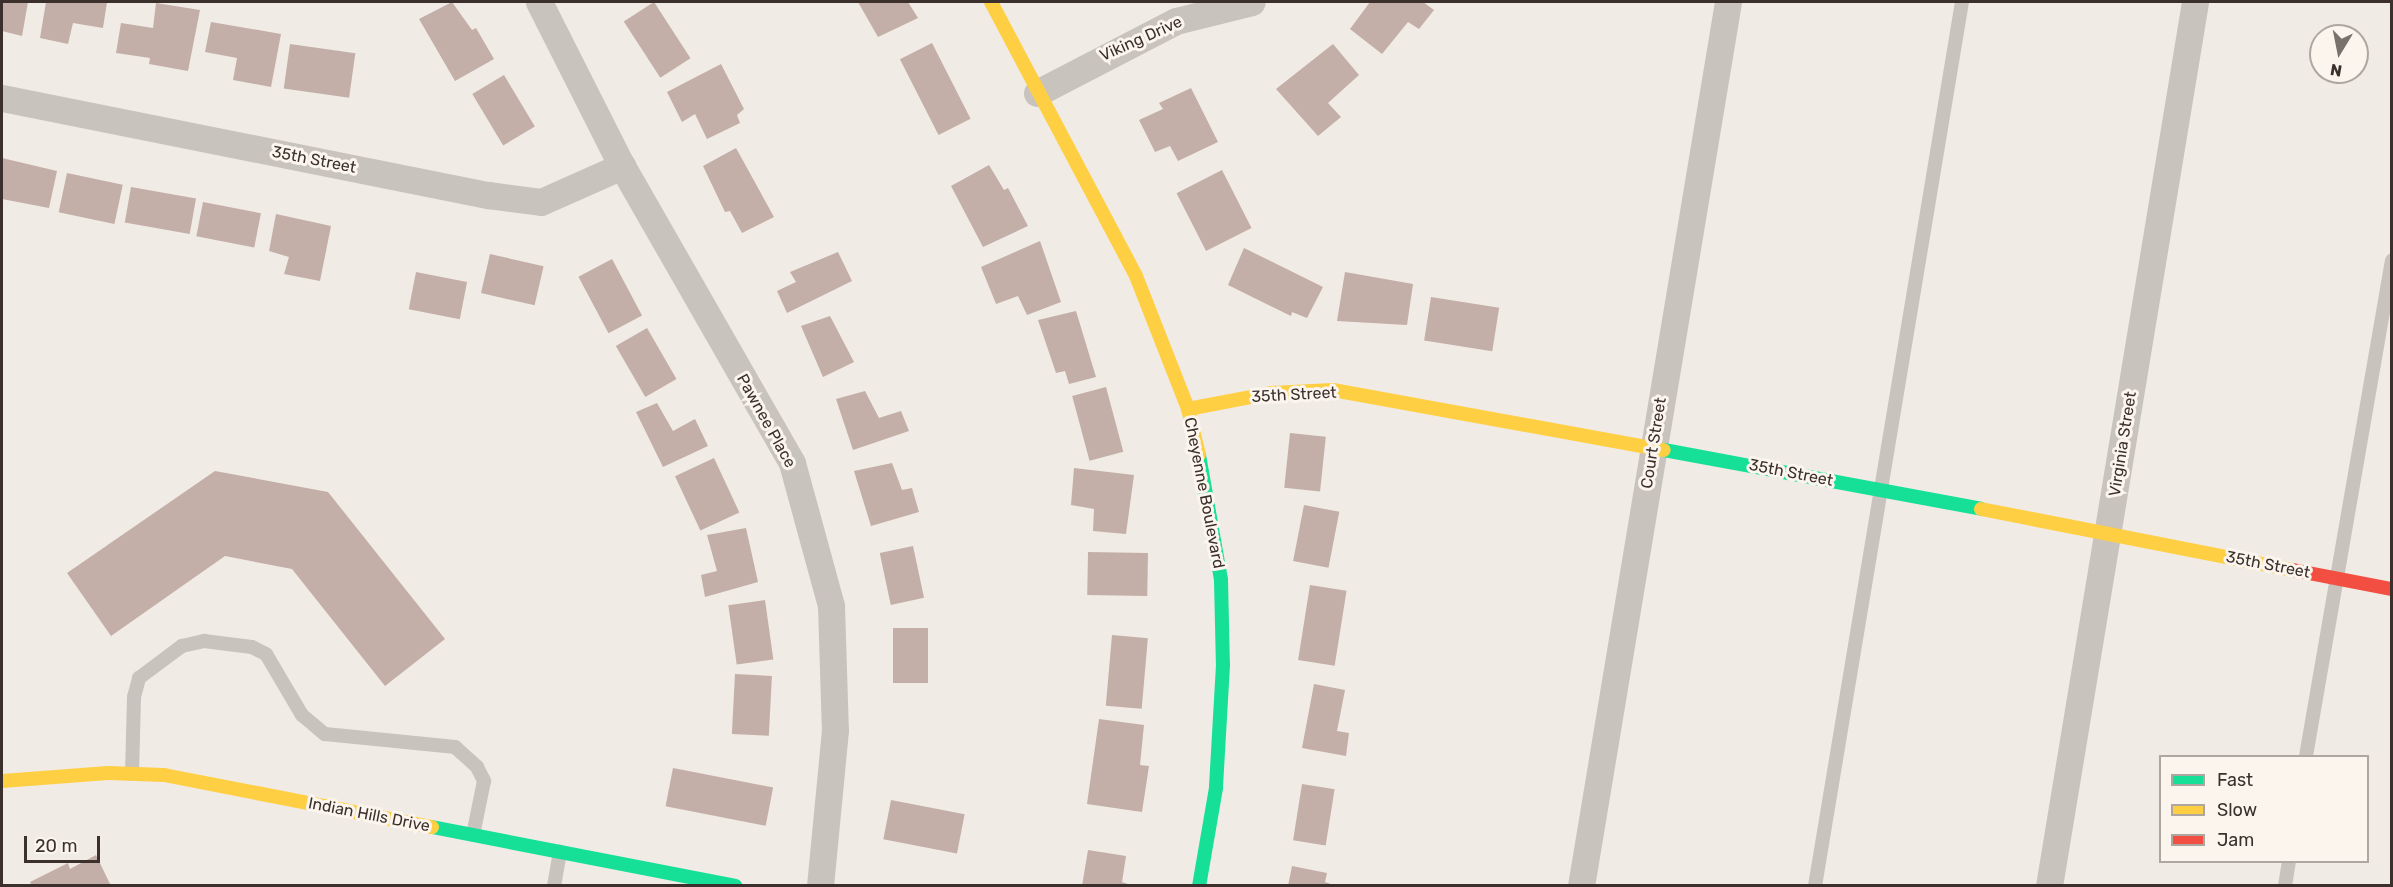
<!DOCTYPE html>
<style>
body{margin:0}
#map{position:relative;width:2393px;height:887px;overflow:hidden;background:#f0ebe5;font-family:Rubik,sans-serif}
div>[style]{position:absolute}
.building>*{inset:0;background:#c3afa7;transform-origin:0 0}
.lane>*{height:14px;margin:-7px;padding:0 7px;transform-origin:7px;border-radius:7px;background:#c9c3be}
.street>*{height:27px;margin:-13.5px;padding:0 13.5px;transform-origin:13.5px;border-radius:13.5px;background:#c9c3be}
.fast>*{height:14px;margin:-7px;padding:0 7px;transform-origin:7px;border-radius:7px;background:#16e098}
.slow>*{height:14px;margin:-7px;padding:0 7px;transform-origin:7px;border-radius:7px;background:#ffcf43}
.jam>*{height:14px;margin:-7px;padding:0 7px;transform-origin:7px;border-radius:7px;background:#f24e42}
span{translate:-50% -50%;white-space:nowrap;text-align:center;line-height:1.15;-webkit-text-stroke:6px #fbf5ee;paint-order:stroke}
.street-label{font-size:16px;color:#3b302b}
.frame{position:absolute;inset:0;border:3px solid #3b302b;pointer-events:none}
.legend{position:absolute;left:2159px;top:755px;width:210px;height:108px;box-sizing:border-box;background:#fbf5ee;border:2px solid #aea6a0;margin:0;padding:8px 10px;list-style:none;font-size:18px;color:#3b302b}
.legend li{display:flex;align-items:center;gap:12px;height:30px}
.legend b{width:30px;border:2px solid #aea6a0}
.north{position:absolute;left:2309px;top:24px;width:60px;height:60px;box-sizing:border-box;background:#fbf5ee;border:2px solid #aea6a0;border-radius:50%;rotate:190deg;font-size:16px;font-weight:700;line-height:24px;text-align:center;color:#3b302b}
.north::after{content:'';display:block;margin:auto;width:21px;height:27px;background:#7a716c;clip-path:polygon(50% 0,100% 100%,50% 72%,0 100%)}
.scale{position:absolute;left:24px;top:836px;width:76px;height:27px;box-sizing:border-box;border:3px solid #3b302b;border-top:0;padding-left:8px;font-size:18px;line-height:21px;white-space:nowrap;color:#3b302b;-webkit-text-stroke:4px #fbf5ee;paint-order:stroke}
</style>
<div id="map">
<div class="building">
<i style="clip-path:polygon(2px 2px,28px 2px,22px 36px,2px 31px)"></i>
<i style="clip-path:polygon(46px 2px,107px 2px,103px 28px,73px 23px,68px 44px,40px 38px)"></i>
<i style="clip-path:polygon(452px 2px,472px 30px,476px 28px,494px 59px,455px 81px,419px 19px)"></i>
<i style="left:654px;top:2px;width:67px;height:36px;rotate:57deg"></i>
<i style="clip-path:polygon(858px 2px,908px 2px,918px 18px,878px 37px)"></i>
<i style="clip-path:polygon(1370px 2px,1423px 2px,1434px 10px,1419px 29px,1408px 22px,1382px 54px,1350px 29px)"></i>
<i style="clip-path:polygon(156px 3px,200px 10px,188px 71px,149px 64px,150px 58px,116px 53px,121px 23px,153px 28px)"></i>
<i style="clip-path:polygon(211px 22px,281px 34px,271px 87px,233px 80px,237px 58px,205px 52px)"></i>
<i style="left:932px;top:43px;width:85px;height:36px;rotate:63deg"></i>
<i style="left:290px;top:44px;width:66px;height:45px;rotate:8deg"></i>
<i style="clip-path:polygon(1333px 44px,1359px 75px,1328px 103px,1341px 117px,1318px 136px,1276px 89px)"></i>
<i style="clip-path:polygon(721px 64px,744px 109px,737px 115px,740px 123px,707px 139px,695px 114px,682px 122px,667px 92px)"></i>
<i style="left:504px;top:75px;width:60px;height:37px;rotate:59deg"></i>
<i style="clip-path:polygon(1191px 88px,1218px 142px,1178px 161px,1170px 146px,1155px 152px,1139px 120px,1163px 109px,1159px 103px)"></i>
<i style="clip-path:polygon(736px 148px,774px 217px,742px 233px,730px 211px,725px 212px,703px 166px)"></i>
<i style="clip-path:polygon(2px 158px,57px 171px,49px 208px,2px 199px)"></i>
<i style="clip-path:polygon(989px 165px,1004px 190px,1008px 188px,1028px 226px,983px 247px,951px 186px)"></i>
<i style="left:1222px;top:170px;width:65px;height:51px;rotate:63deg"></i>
<i style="left:67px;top:173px;width:57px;height:40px;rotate:12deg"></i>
<i style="left:131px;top:187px;width:66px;height:36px;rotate:10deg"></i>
<i style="left:203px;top:202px;width:59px;height:35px;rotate:11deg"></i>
<i style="clip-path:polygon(276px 214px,331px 226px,320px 281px,284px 274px,289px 257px,269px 251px)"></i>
<i style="clip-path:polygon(1040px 241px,1061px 302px,1027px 315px,1018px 296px,996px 304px,981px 267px)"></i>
<i style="clip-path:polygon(1244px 248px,1323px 287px,1307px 318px,1292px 312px,1291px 316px,1228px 285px)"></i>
<i style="clip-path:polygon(838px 252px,852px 281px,787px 313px,777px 291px,796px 282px,790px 272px)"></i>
<i style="left:490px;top:254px;width:55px;height:40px;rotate:13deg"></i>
<i style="left:612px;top:259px;width:64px;height:38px;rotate:62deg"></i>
<i style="left:416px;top:272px;width:52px;height:38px;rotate:11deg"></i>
<i style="clip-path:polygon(1345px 272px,1413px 284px,1407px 325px,1337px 321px)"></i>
<i style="left:1431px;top:297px;width:69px;height:44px;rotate:9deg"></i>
<i style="clip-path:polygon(1076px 311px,1096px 377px,1069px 384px,1065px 371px,1056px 373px,1038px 320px)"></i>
<i style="clip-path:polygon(830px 316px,854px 362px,823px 377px,801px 326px)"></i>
<i style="left:647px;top:328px;width:59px;height:36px;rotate:60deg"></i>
<i style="left:1106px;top:387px;width:67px;height:35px;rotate:75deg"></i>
<i style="clip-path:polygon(865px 391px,879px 418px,901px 411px,909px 431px,853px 450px,836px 399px)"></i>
<i style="clip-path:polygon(657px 403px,673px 431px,695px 419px,708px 446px,663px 467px,636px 412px)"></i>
<i style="left:1290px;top:433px;width:36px;height:55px;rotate:6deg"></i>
<i style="left:714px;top:458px;width:60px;height:43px;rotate:65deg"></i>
<i style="clip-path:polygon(892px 463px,902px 490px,912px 488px,919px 512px,871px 526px,854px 471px)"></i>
<i style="clip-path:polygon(1074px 468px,1134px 475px,1126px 534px,1093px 531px,1094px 509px,1071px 505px)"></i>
<i style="clip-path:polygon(215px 471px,328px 492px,445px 639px,385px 686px,292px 569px,225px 556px,111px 636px,67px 573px)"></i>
<i style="left:1304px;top:505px;width:36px;height:57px;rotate:11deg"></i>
<i style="clip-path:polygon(746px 528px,758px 582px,705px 597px,701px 575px,717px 571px,707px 535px)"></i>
<i style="left:913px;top:546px;width:53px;height:34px;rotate:78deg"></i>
<i style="left:1088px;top:552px;width:60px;height:43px;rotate:1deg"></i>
<i style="left:1310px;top:585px;width:37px;height:76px;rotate:9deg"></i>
<i style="left:765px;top:600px;width:60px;height:37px;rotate:82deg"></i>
<i style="left:893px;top:628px;width:35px;height:55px"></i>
<i style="left:1112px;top:635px;width:36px;height:71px;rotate:5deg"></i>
<i style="left:735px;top:674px;width:37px;height:60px;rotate:3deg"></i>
<i style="clip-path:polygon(1314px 684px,1345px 690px,1337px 731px,1349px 733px,1346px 756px,1302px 748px)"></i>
<i style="clip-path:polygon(1099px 719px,1144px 725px,1140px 765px,1149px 766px,1142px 812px,1087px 804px)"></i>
<i style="left:673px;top:768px;width:102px;height:39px;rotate:11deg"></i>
<i style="left:1302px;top:784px;width:33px;height:57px;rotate:9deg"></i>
<i style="left:891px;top:800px;width:75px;height:40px;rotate:11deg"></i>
<i style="clip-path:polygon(1088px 850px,1126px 856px,1122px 882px,1134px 886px,1082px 886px)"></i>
<i style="clip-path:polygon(96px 855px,111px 886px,32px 886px,30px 882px,68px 863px,70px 869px)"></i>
<i style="clip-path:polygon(1292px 866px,1327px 873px,1325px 882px,1336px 886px,1288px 886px)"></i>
</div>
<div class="lane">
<i style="left:2306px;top:756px;width:503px;rotate:-80.16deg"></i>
<i style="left:132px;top:774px;width:77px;rotate:-88.5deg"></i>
<i style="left:134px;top:697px;width:20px;rotate:-75deg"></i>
<i style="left:139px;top:678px;width:54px;rotate:-36.7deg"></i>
<i style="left:182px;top:646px;width:23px;rotate:-13deg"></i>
<i style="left:204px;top:641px;width:48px;rotate:7.1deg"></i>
<i style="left:252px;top:647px;width:16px;rotate:27deg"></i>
<i style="left:266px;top:654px;width:71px;rotate:59.5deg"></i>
<i style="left:302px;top:715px;width:30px;rotate:40deg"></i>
<i style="left:325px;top:734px;width:131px;rotate:5.7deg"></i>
<i style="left:455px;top:747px;width:30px;rotate:42deg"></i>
<i style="left:477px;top:767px;width:16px;rotate:63deg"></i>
<i style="left:484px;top:781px;width:55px;rotate:101.5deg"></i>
<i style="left:554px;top:886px;width:35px;rotate:-80deg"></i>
<i style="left:1815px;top:886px;width:896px;rotate:-80.56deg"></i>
<i style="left:2285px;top:886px;width:24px;rotate:-81deg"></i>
</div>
<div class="street">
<i style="left:539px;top:2px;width:184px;rotate:63.2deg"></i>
<i style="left:622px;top:166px;width:342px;rotate:60.2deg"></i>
<i style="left:792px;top:463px;width:148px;rotate:74.7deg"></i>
<i style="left:831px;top:606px;width:124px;rotate:88.2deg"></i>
<i style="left:835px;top:730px;width:157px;rotate:95.5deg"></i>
<i style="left:1037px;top:93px;width:157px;rotate:-27.4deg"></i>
<i style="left:1176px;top:21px;width:78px;rotate:-14deg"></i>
<i style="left:2px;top:98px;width:496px;rotate:11.3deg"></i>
<i style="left:488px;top:195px;width:53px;rotate:7.5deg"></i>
<i style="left:541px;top:202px;width:89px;rotate:-24deg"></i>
<i style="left:1581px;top:886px;width:896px;rotate:-80.56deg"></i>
<i style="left:2049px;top:886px;width:896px;rotate:-80.62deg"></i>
</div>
<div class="fast">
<i style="left:1664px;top:450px;width:322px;rotate:10.5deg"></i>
<i style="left:1199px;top:455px;width:127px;rotate:80deg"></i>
<i style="left:1221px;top:580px;width:85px;rotate:88.7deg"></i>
<i style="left:1223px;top:665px;width:123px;rotate:93.3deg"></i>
<i style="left:1216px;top:788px;width:99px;rotate:99.8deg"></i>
<i style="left:432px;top:827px;width:309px;rotate:11deg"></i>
</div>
<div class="slow">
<i style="left:991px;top:2px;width:310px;rotate:62.1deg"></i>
<i style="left:1136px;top:276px;width:143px;rotate:68.6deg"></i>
<i style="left:1188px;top:409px;width:47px;rotate:76.6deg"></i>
<i style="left:1188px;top:409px;width:86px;rotate:-10.8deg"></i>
<i style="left:1272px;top:393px;width:61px;rotate:-2.8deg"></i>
<i style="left:1333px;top:390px;width:336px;rotate:10.3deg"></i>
<i style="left:1981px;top:509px;width:318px;rotate:11.1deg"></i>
<i style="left:2px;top:781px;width:106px;rotate:-4.3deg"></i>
<i style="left:108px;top:773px;width:56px;rotate:2deg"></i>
<i style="left:164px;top:775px;width:273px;rotate:11deg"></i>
</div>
<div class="jam">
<i style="left:2293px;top:570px;width:101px;rotate:10.9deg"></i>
</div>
<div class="street-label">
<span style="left:1141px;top:39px;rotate:-24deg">Viking Drive</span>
<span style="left:314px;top:160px;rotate:11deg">35th Street</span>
<span style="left:1294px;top:395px;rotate:-3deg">35th Street</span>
<span style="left:766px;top:421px;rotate:61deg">Pawnee Place</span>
<span style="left:1654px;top:443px;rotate:-81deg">Court Street</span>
<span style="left:2123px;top:444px;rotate:-81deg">Virginia Street</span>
<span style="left:1791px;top:473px;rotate:11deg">35th Street</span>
<span style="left:1204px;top:493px;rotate:79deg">Cheyenne Boulevard</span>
<span style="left:2268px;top:565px;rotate:11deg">35th Street</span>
<span style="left:369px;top:815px;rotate:11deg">Indian Hills Drive</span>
</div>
<div class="frame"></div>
<ul class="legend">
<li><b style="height:8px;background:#16e098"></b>Fast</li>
<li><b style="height:8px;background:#ffcf43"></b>Slow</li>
<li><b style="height:8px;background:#f24e42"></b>Jam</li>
</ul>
<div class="north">N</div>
<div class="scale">20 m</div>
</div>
